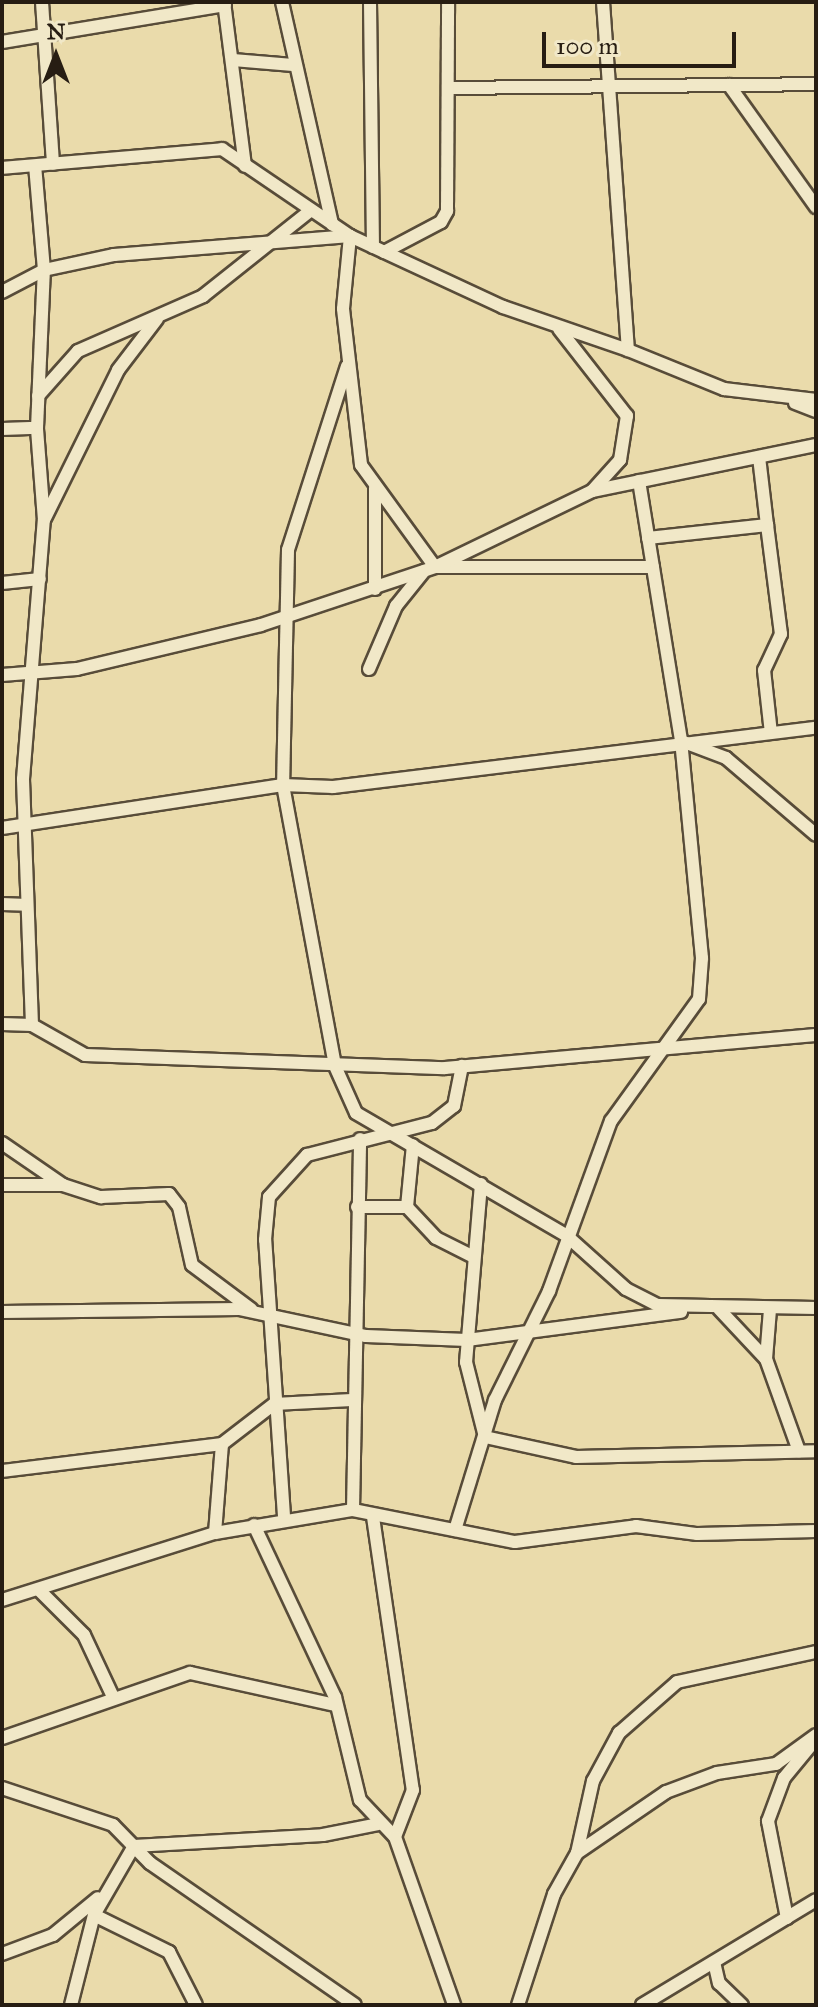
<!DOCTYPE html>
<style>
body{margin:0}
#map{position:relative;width:818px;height:2007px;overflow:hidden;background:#eadbab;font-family:"IM FELL Great Primer",serif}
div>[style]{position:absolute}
.roads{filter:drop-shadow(2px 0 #584c39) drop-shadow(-2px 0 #584c39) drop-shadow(0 2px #584c39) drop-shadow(0 -2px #584c39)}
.minor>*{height:12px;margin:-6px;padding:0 6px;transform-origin:6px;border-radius:6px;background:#f1e8c8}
span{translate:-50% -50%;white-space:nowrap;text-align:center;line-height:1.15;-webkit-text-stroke:8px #f1e8c8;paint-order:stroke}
.frame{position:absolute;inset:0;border:4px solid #271d13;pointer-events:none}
.north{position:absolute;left:16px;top:16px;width:80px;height:80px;-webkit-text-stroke:6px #f1e8c8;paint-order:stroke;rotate:0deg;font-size:22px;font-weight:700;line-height:32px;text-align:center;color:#271d13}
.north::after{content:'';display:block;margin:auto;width:28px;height:36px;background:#271d13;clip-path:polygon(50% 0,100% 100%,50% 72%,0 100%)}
.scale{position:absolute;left:542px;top:32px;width:194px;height:36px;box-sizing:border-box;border:4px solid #271d13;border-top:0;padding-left:10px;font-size:24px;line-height:28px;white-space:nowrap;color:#271d13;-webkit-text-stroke:6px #f1e8c8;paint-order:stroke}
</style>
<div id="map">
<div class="roads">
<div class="minor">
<i style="left:42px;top:2px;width:162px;rotate:86.1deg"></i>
<i style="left:224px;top:2px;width:165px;rotate:82.7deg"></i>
<i style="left:282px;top:2px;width:228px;rotate:77.3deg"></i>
<i style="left:370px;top:2px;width:245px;rotate:89.3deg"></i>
<i style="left:603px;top:2px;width:349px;rotate:85.9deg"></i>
<i style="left:628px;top:350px;width:104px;rotate:22.1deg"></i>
<i style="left:724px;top:389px;width:93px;rotate:6.8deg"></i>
<i style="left:2px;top:42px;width:226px;rotate:-9.4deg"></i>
<i style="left:233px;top:60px;width:60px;rotate:4.8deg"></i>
<i style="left:729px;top:85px;width:150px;rotate:54.5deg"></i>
<i style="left:449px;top:88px;width:367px;rotate:-0.6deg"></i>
<i style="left:2px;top:168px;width:221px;rotate:-4.9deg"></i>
<i style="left:222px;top:149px;width:155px;rotate:34.2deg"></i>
<i style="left:350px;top:236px;width:169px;rotate:24.9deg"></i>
<i style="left:503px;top:307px;width:132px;rotate:19deg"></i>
<i style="left:384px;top:252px;width:64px;rotate:-27.8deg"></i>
<i style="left:441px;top:222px;width:13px;rotate:-61deg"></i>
<i style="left:447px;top:211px;width:209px;rotate:-89.7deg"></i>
<i style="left:2px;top:292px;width:47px;rotate:-27.6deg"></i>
<i style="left:44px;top:270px;width:72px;rotate:-12.1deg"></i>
<i style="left:114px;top:255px;width:237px;rotate:-4.6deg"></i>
<i style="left:350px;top:236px;width:73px;rotate:95.5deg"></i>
<i style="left:343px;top:309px;width:157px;rotate:83.4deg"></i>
<i style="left:361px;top:465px;width:126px;rotate:54deg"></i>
<i style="left:435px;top:567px;width:218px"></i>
<i style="left:347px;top:366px;width:193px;rotate:107.8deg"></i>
<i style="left:288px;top:550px;width:235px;rotate:91.2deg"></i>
<i style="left:283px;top:785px;width:286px;rotate:79.5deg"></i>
<i style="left:335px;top:1066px;width:51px;rotate:65.9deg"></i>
<i style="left:356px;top:1113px;width:244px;rotate:30.2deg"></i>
<i style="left:567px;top:1236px;width:79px;rotate:41.9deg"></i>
<i style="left:626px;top:1289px;width:36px;rotate:27deg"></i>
<i style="left:658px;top:1305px;width:158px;rotate:1.1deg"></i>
<i style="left:38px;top:396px;width:60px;rotate:-48.4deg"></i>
<i style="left:78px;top:351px;width:137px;rotate:-23.7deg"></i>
<i style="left:203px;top:296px;width:138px;rotate:-38.5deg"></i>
<i style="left:795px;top:403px;width:22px;rotate:21deg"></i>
<i style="left:2px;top:429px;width:35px;rotate:-2deg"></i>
<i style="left:759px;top:457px;width:68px;rotate:83.3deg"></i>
<i style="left:639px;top:481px;width:263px;rotate:80.8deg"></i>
<i style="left:681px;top:741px;width:48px;rotate:20.7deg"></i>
<i style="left:726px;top:758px;width:118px;rotate:40.5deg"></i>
<i style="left:375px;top:488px;width:101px;rotate:90deg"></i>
<i style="left:592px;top:491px;width:229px;rotate:-11.6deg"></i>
<i style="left:45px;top:518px;width:165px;rotate:-63.7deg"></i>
<i style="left:118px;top:370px;width:64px;rotate:-52.6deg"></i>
<i style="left:648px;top:538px;width:120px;rotate:-6.2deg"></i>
<i style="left:767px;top:525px;width:110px;rotate:82.7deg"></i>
<i style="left:781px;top:634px;width:40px;rotate:115deg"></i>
<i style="left:764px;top:670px;width:63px;rotate:83.7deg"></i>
<i style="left:2px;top:583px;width:38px;rotate:-6deg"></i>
<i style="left:369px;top:669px;width:69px;rotate:-66.8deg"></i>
<i style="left:396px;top:606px;width:45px;rotate:-51.3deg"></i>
<i style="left:2px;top:675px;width:75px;rotate:-4.6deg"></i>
<i style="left:77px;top:669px;width:189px;rotate:-13.4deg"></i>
<i style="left:261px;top:625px;width:183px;rotate:-18.4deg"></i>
<i style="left:435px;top:567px;width:174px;rotate:-25.8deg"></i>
<i style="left:592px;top:491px;width:42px;rotate:-47.9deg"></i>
<i style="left:620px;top:460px;width:45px;rotate:-81deg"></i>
<i style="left:627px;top:416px;width:110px;rotate:-128deg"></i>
<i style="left:2px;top:828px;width:284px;rotate:-8.7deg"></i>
<i style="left:283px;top:785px;width:50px;rotate:2.3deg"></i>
<i style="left:333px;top:787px;width:487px;rotate:-7deg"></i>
<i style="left:2px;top:904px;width:25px;rotate:2deg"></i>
<i style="left:2px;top:1024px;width:30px;rotate:2deg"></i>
<i style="left:32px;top:1025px;width:61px;rotate:29.5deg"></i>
<i style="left:85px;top:1055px;width:360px;rotate:2.1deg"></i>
<i style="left:445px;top:1068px;width:372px;rotate:-5.1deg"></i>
<i style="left:32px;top:1025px;width:246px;rotate:-92.1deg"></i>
<i style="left:23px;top:779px;width:260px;rotate:-85.4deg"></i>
<i style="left:44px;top:520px;width:92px;rotate:-94.4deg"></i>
<i style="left:37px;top:428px;width:158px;rotate:-87.5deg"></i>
<i style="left:44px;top:270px;width:104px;rotate:-94.9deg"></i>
<i style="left:2px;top:1143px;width:74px;rotate:34.5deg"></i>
<i style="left:63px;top:1185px;width:40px;rotate:18deg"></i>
<i style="left:101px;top:1197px;width:68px;rotate:-2.5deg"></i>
<i style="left:169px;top:1194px;width:16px;rotate:52deg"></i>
<i style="left:179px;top:1207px;width:59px;rotate:77.4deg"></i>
<i style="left:192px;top:1265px;width:74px;rotate:36.7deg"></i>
<i style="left:481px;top:1184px;width:179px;rotate:94.8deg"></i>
<i style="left:466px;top:1362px;width:77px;rotate:75.8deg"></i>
<i style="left:485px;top:1437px;width:93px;rotate:12.4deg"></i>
<i style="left:576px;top:1457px;width:240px;rotate:-1.4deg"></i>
<i style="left:2px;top:1185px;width:61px"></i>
<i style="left:357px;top:1207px;width:50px"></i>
<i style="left:407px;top:1207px;width:42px;rotate:46.9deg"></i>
<i style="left:436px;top:1238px;width:42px;rotate:26.6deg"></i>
<i style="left:407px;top:1207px;width:62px;rotate:-84.5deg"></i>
<i style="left:719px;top:1309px;width:69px;rotate:46.8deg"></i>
<i style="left:766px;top:1359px;width:98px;rotate:70.3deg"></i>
<i style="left:2px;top:1312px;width:237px;rotate:-0.7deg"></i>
<i style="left:239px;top:1309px;width:130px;rotate:12deg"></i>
<i style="left:366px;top:1336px;width:101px;rotate:2.3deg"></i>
<i style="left:467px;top:1340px;width:216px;rotate:-7.5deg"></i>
<i style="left:766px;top:1359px;width:50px;rotate:-85.4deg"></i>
<i style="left:2px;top:1471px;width:222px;rotate:-7deg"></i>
<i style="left:222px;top:1444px;width:66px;rotate:-37.6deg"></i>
<i style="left:274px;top:1404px;width:78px;rotate:-2.9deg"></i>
<i style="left:353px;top:1510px;width:371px;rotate:-88.9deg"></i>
<i style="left:284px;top:1516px;width:277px;rotate:-93.9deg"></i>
<i style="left:265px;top:1240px;width:43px;rotate:-84.7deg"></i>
<i style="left:269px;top:1197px;width:57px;rotate:-47.9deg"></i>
<i style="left:307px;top:1155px;width:129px;rotate:-14.4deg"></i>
<i style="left:432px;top:1123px;width:28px;rotate:-38deg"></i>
<i style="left:454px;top:1106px;width:41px;rotate:-78.7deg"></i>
<i style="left:373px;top:1517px;width:276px;rotate:81.7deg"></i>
<i style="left:413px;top:1790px;width:50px;rotate:111deg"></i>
<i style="left:254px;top:1525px;width:190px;rotate:64.8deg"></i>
<i style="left:335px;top:1697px;width:106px;rotate:76.4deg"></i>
<i style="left:360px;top:1800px;width:51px;rotate:46.6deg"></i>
<i style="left:395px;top:1837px;width:178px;rotate:70.6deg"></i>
<i style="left:455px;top:1530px;width:136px;rotate:-72.9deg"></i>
<i style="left:495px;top:1400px;width:122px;rotate:-63.6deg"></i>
<i style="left:549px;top:1291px;width:181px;rotate:-70deg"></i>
<i style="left:611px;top:1121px;width:150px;rotate:-54.2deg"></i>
<i style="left:699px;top:999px;width:41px;rotate:-85.8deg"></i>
<i style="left:702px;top:958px;width:218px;rotate:-95.5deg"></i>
<i style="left:215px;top:1533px;width:89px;rotate:-85.5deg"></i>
<i style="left:40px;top:1591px;width:62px;rotate:45deg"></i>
<i style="left:84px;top:1635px;width:68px;rotate:64.9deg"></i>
<i style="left:2px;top:1600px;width:223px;rotate:-17.5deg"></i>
<i style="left:215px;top:1533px;width:140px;rotate:-9.5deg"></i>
<i style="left:353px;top:1510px;width:165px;rotate:11.2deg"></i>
<i style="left:515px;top:1542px;width:122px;rotate:-7.5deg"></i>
<i style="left:636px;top:1526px;width:62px;rotate:7.5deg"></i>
<i style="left:697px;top:1534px;width:119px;rotate:-1.4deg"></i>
<i style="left:2px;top:1738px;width:199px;rotate:-19.1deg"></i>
<i style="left:190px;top:1673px;width:149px;rotate:12.4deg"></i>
<i style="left:2px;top:1788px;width:117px;rotate:18.4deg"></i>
<i style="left:113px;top:1825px;width:53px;rotate:45.8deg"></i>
<i style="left:150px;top:1863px;width:249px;rotate:34.7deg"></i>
<i style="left:577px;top:1853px;width:108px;rotate:-34.4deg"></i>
<i style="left:666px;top:1792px;width:54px;rotate:-20.4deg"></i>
<i style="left:717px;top:1773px;width:60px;rotate:-8.7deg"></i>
<i style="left:776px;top:1764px;width:49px;rotate:-35.9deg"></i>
<i style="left:94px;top:1915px;width:84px;rotate:26.3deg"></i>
<i style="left:169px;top:1952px;width:59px;rotate:63deg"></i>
<i style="left:787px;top:1918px;width:99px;rotate:-101.1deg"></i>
<i style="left:768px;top:1821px;width:46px;rotate:-69.6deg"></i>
<i style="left:784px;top:1778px;width:50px;rotate:-50.6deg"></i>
<i style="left:2px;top:1954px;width:54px;rotate:-20.4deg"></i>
<i style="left:53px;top:1935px;width:58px;rotate:-39.4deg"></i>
<i style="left:714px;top:1962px;width:22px;rotate:77deg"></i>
<i style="left:719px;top:1983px;width:32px;rotate:44deg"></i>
<i style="left:71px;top:2005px;width:93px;rotate:-75.7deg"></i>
<i style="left:94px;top:1915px;width:80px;rotate:-59.9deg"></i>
<i style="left:134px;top:1846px;width:189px;rotate:-3.3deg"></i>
<i style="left:323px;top:1835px;width:56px;rotate:-11.3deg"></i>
<i style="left:518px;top:2005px;width:117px;rotate:-72deg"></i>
<i style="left:554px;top:1894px;width:47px;rotate:-60.7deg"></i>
<i style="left:577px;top:1853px;width:74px;rotate:-77.5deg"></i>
<i style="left:593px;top:1781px;width:55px;rotate:-61.6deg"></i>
<i style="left:619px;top:1733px;width:77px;rotate:-41.3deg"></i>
<i style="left:677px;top:1682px;width:142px;rotate:-12.2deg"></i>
<i style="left:642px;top:2005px;width:203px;rotate:-31.1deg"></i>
</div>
</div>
<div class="frame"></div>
<div class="north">N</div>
<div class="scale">100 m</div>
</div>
